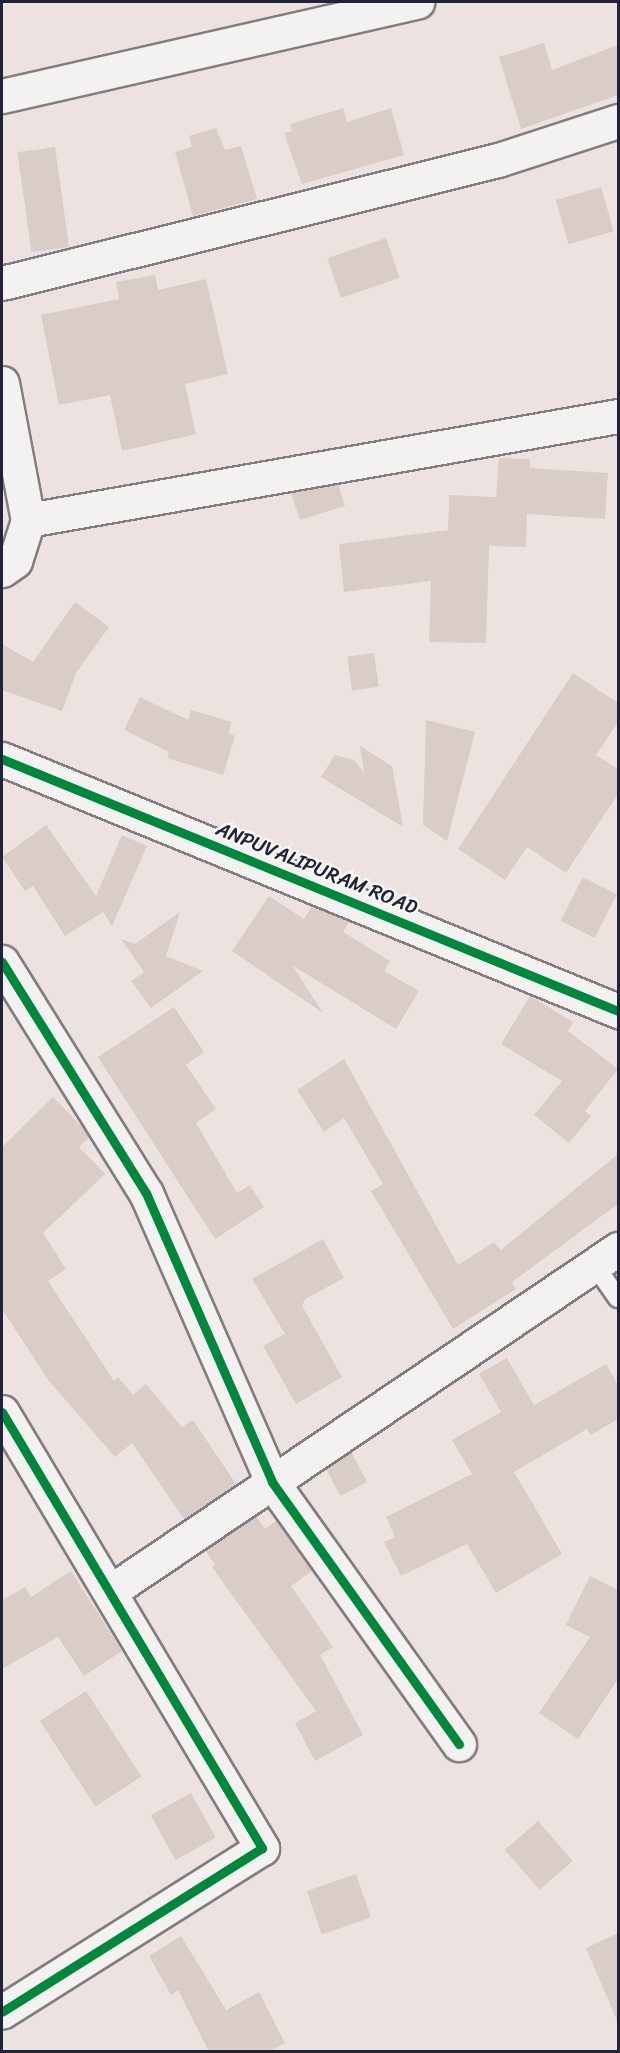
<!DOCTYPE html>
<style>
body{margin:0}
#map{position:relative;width:620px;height:2053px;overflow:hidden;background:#ece3e0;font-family:Sriracha,sans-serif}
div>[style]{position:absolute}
.building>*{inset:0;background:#daccc7;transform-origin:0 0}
.roads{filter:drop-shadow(2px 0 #817d81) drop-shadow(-2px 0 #817d81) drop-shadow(0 2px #817d81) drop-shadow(0 -2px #817d81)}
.lane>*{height:18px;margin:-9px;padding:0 9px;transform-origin:9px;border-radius:9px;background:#f4f2f0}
.street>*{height:33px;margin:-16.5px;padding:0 16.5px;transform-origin:16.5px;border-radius:16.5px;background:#f4f2f0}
.cycleway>*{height:9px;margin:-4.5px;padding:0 4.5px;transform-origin:4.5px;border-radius:4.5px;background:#00873e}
span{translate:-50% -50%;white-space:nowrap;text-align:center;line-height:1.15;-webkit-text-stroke:5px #f6f6f2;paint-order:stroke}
.street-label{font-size:20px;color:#22223b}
.frame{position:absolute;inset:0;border:3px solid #22223b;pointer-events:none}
</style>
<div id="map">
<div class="building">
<i style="clip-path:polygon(544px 43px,552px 70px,618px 45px,618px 95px,521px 129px,499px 57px)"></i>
<i style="clip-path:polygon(343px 108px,347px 122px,391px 108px,404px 155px,302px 184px,284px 133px,292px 131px,290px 124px)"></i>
<i style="clip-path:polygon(216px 128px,225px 150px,241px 146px,257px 199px,193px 216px,175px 152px,192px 147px,189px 136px)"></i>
<i style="left:55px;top:147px;width:101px;height:38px;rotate:82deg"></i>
<i style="left:601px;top:187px;width:46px;height:47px;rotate:74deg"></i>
<i style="left:386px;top:238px;width:42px;height:62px;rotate:71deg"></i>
<i style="clip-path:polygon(155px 275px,158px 290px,206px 279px,228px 374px,185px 384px,196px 434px,122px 451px,110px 395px,59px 405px,41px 315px,119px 299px,116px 282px)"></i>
<i style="clip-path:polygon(499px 458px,530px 459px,530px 468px,608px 473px,605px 519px,527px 514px,526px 547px,489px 546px,486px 643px,429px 642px,431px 581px,344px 592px,339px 544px,448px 530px,449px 495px,496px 497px)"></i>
<i style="clip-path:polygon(338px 484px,345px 506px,300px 520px,291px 493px)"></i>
<i style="clip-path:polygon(75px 602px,109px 627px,76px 673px,62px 711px,2px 690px,2px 644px,33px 662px)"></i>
<i style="left:374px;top:653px;width:34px;height:27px;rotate:82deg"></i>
<i style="clip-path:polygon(573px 673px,618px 703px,618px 722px,596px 755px,618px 769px,618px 794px,566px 873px,527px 847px,505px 880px,458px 849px)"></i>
<i style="clip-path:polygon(140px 697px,188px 720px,191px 710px,232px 722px,228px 733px,235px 736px,223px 775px,167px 758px,169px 752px,124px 730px)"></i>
<i style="clip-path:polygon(426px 720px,475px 732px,447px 841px,423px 825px)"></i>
<i style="clip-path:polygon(360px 746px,392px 766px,403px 827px,321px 777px,335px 755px,354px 760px,364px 773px)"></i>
<i style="clip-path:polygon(46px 825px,96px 896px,122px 835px,147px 846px,112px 926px,103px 912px,65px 936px,33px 886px,25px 891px,2px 857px)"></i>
<i style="left:583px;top:877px;width:38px;height:49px;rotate:27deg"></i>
<i style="clip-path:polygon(269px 896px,304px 919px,312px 906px,345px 920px,349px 922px,343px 932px,390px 961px,384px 971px,419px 991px,396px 1029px,292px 965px,323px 1013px,232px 951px)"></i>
<i style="clip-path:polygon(180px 912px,166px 956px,203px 971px,151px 1008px,131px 981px,144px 972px,121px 939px,135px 944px)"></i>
<i style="clip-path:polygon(530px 996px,573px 1022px,568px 1031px,618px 1069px,585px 1111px,591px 1116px,569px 1143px,534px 1115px,562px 1081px,501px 1044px)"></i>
<i style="clip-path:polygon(174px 1007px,204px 1052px,186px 1065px,216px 1109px,196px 1123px,237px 1193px,250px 1185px,264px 1207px,215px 1239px,98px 1057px)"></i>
<i style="clip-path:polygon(344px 1059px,458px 1265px,494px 1242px,501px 1250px,618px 1154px,618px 1204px,512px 1282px,516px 1289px,453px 1329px,371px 1191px,383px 1184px,344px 1118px,324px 1132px,297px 1090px)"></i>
<i style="clip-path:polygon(53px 1097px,84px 1129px,89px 1138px,79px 1147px,105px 1174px,43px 1233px,66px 1269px,48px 1281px,114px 1381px,118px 1377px,133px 1395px,146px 1384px,182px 1427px,193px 1420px,236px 1484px,184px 1519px,132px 1443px,115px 1457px,49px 1381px,2px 1309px,2px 1147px)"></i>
<i style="clip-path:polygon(323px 1239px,344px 1278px,305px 1299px,302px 1306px,342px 1377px,296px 1404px,263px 1346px,285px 1334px,252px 1279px)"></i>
<i style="clip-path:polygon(507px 1358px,534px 1405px,606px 1364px,618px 1385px,618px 1419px,591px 1435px,587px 1429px,514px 1472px,562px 1554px,496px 1593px,467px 1544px,401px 1576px,384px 1542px,395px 1537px,386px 1517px,472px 1474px,452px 1440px,501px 1412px,479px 1374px)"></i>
<i style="left:351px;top:1452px;width:34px;height:30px;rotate:62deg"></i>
<i style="clip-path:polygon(256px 1516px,265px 1529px,276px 1521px,312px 1571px,291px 1586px,333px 1647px,320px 1655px,363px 1735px,315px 1761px,295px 1723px,316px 1711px,212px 1567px,215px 1565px,205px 1550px)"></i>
<i style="clip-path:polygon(71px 1571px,122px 1651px,84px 1676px,58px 1637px,2px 1669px,2px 1600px,25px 1587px,31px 1597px)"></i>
<i style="clip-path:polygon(590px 1576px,618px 1590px,618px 1679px,578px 1739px,539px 1713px,590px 1637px,566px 1625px)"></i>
<i style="left:86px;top:1691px;width:102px;height:55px;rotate:57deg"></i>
<i style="left:191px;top:1793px;width:51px;height:46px;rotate:61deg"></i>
<i style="left:538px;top:1821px;width:53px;height:44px;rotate:49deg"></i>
<i style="left:356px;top:1874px;width:46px;height:52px;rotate:71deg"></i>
<i style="clip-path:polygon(618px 1933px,618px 2023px,586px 1948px)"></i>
<i style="clip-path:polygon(181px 1936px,226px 2010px,259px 1992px,285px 2043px,268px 2052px,209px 2052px,178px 1990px,171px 1995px,149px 1956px)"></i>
</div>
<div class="roads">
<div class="lane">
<i style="left:596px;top:1267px;width:38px;rotate:55deg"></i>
</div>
<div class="street">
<i style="left:2px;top:96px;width:426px;rotate:-12.8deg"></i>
<i style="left:2px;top:283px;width:511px;rotate:-13.93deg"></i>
<i style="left:498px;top:160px;width:126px;rotate:-18deg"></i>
<i style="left:2px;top:383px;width:139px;rotate:79.3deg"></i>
<i style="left:28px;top:520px;width:43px;rotate:107.6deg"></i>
<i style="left:15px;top:561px;width:16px;rotate:145deg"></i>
<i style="left:28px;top:520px;width:599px;rotate:-10deg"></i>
<i style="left:2px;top:759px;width:666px;rotate:22.25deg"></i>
<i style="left:2px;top:962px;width:272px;rotate:58.1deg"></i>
<i style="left:146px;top:1193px;width:315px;rotate:66.4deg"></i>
<i style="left:272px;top:1482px;width:322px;rotate:54.5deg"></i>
<i style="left:2px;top:1412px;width:508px;rotate:59.19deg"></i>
<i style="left:262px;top:1848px;width:307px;rotate:147.8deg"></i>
<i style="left:111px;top:1591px;width:612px;rotate:-34deg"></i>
</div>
</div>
<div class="cycleway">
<i style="left:2px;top:759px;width:666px;rotate:22.25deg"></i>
<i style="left:2px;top:962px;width:272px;rotate:58.1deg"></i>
<i style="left:146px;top:1193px;width:315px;rotate:66.4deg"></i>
<i style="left:272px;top:1482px;width:322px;rotate:54.5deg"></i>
<i style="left:2px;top:1412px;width:508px;rotate:59.19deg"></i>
<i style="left:262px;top:1848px;width:307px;rotate:147.8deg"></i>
</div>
<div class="street-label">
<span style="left:317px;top:868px;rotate:22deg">ANPUVALIPURAM ROAD</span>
</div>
<div class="frame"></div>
</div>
